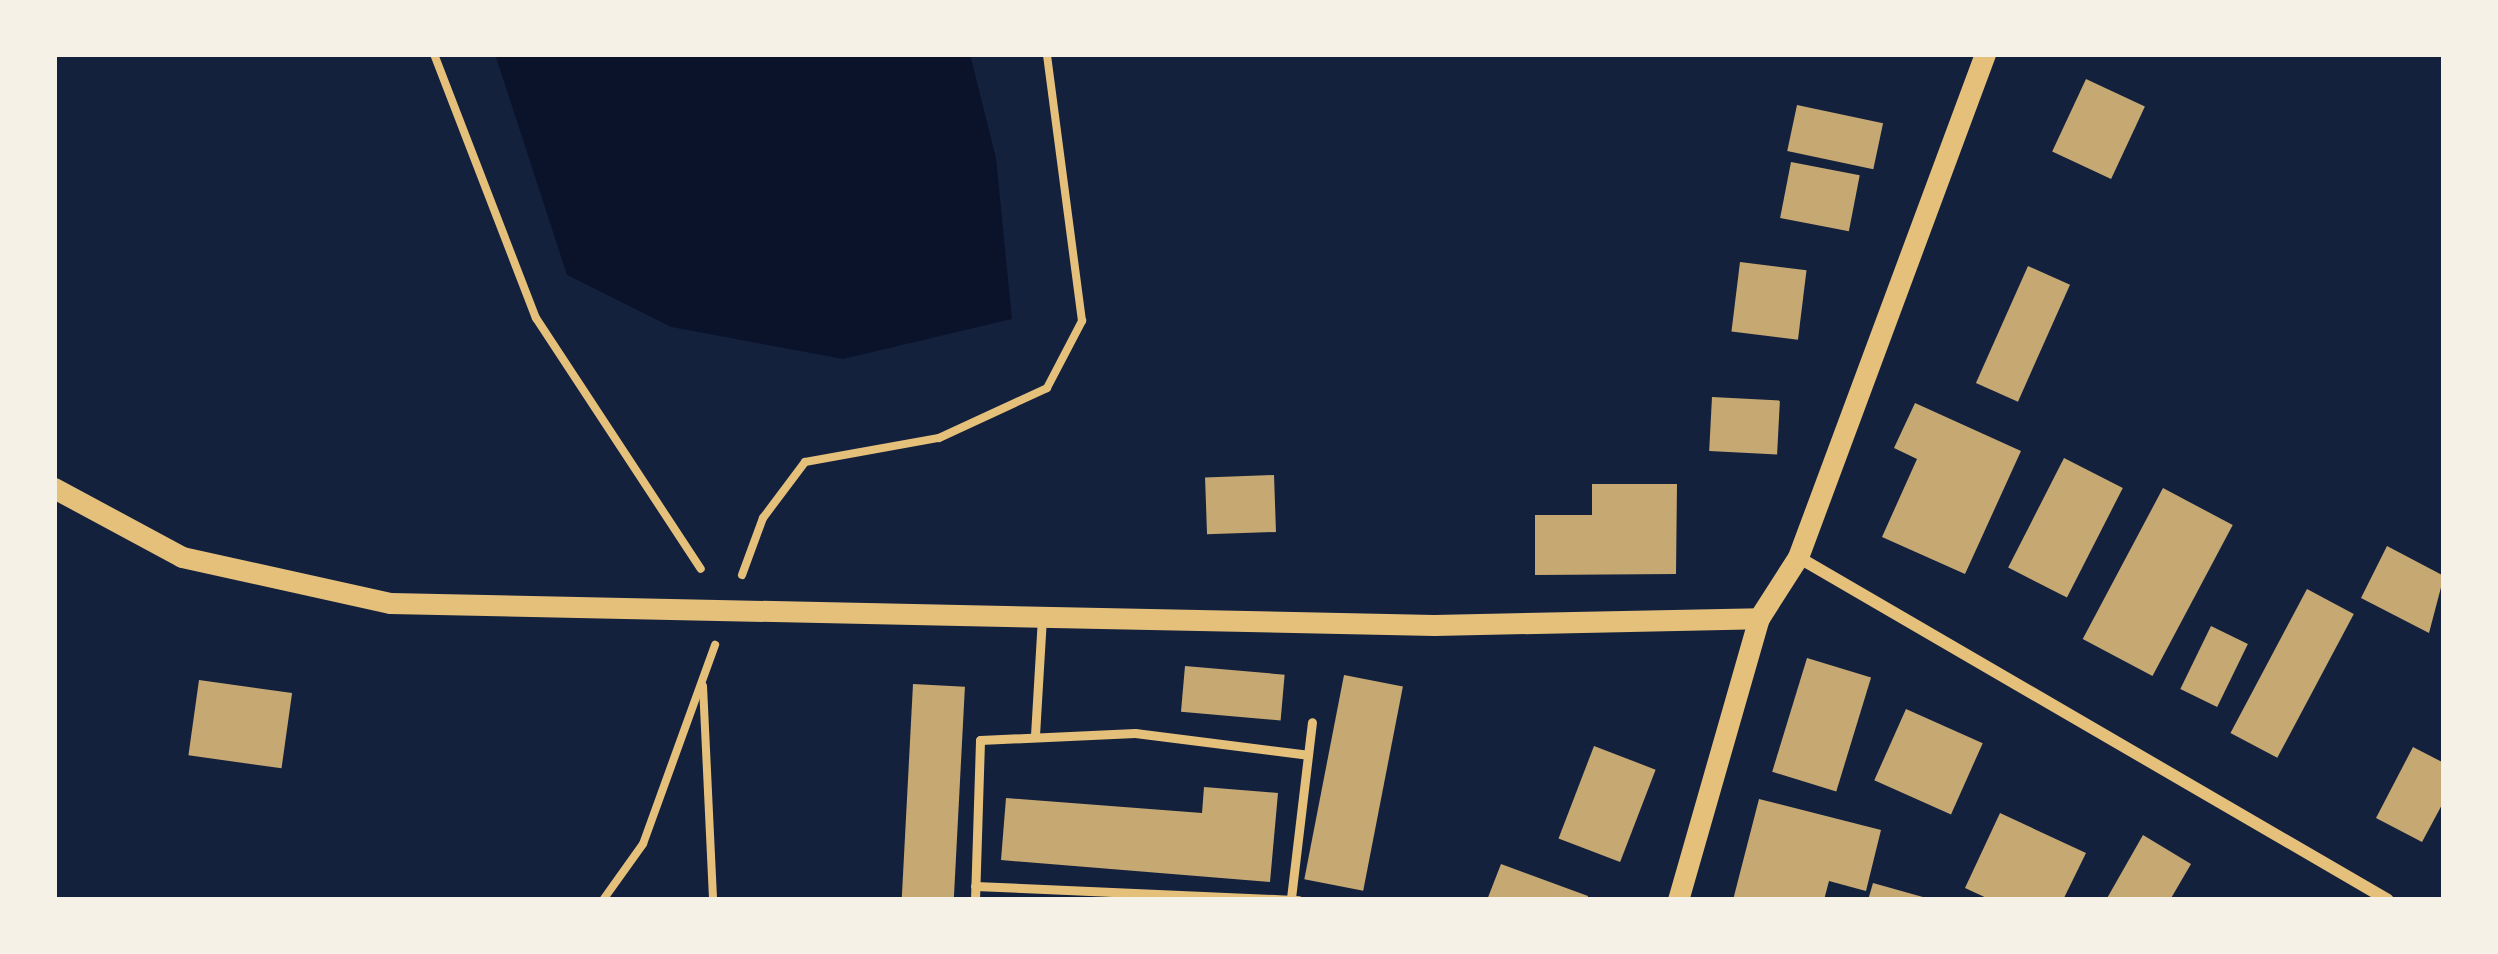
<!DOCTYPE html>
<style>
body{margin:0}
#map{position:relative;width:2498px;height:954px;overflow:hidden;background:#14213d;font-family:Rubik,sans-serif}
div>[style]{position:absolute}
.water>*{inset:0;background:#0b132b}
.building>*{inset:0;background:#c6a872;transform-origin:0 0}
.path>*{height:8px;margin:-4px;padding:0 4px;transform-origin:4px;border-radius:4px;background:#e5c07b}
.service>*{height:9px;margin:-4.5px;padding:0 4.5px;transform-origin:4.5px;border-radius:4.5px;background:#e5c07b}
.minor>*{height:12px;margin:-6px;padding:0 6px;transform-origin:6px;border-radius:6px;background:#e5c07b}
.tertiary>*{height:21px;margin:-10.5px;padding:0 10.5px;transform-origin:10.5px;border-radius:10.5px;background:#e5c07b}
span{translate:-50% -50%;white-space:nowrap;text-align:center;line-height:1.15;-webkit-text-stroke:9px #f6f1e7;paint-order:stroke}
.frame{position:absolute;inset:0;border:57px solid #f6f1e7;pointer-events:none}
</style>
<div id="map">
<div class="water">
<i style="clip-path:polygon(495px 54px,970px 54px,996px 158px,1012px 319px,843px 359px,671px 327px,567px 275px)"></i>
</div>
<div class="building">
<i style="left:2086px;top:79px;width:65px;height:80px;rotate:25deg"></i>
<i style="left:1797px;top:105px;width:88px;height:47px;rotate:12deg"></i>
<i style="left:1791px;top:162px;width:70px;height:57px;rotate:11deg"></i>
<i style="left:1740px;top:262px;width:67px;height:70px;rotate:7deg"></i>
<i style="left:2028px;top:266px;width:46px;height:128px;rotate:24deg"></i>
<i style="left:1712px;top:397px;width:68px;height:54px;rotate:3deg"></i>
<i style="clip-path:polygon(1915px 403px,2021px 451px,1965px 574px,1882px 537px,1917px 459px,1894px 448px)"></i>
<i style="left:2064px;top:458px;width:66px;height:123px;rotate:27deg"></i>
<i style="left:1274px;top:475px;width:57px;height:69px;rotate:88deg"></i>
<i style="clip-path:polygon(1592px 484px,1677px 484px,1676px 574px,1535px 575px,1535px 515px,1592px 515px)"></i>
<i style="left:2163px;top:488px;width:79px;height:171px;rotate:28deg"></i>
<i style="clip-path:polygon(2387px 546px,2444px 576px,2429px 633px,2361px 598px)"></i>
<i style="left:2307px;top:589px;width:53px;height:163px;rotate:28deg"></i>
<i style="left:2211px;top:626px;width:41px;height:70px;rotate:26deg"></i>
<i style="left:1807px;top:658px;width:67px;height:119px;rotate:17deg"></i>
<i style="left:1185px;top:666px;width:100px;height:46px;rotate:5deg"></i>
<i style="left:1344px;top:675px;width:60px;height:208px;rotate:11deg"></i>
<i style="left:199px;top:680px;width:94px;height:76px;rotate:8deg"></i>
<i style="left:913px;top:684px;width:52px;height:216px;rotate:3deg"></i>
<i style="left:1906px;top:709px;width:84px;height:78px;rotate:24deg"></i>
<i style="left:1594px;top:746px;width:66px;height:99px;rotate:21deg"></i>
<i style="clip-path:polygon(2413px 747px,2444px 763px,2444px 801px,2422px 842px,2376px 818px)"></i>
<i style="clip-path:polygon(1204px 787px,1278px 793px,1270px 882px,1001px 860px,1006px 798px,1202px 813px)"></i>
<i style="clip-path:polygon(1759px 799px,1881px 830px,1866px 891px,1829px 881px,1824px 900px,1733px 900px)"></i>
<i style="clip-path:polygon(2000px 813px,2086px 853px,2063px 900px,1991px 900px,1965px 888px)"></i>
<i style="clip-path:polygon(2143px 835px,2191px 864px,2170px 900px,2106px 900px)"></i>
<i style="clip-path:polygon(1501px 864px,1588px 896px,1587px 900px,1487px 900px)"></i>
<i style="clip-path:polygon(1873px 883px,1930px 899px,1930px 900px,1868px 900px)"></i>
</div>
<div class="path">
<i style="left:434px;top:54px;width:283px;rotate:68.9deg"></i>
<i style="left:536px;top:318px;width:300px;rotate:56.7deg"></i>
<i style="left:742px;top:575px;width:61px;rotate:-69.8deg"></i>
<i style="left:763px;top:518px;width:70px;rotate:-53.1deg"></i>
<i style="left:805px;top:462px;width:136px;rotate:-10.2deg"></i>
<i style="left:939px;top:438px;width:119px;rotate:-24.8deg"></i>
<i style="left:1047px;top:388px;width:76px;rotate:-62.4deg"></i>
<i style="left:1082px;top:321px;width:269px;rotate:-97.5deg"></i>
<i style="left:703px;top:686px;width:214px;rotate:87.3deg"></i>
<i style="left:603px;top:900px;width:69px;rotate:-54.5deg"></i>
<i style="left:643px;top:844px;width:212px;rotate:-70.1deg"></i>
</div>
<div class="service">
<i style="left:1035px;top:735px;width:118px;rotate:-86.6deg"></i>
<i style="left:975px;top:886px;width:324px;rotate:2.5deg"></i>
<i style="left:1291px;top:898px;width:177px;rotate:-83.2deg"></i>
<i style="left:975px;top:900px;width:160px;rotate:-88.2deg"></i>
<i style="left:980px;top:740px;width:155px;rotate:-2.6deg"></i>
<i style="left:1135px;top:733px;width:174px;rotate:7.2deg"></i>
</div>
<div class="minor">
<i style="left:1798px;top:557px;width:682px;rotate:30.17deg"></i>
</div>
<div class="tertiary">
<i style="left:54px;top:488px;width:145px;rotate:28.3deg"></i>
<i style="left:182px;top:557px;width:213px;rotate:12.5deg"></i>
<i style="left:390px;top:603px;width:1044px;rotate:1.21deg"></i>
<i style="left:1434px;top:625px;width:325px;rotate:-1.2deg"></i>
<i style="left:1678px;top:900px;width:293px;rotate:-74deg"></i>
<i style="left:1759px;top:618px;width:72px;rotate:-57.4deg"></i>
<i style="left:1798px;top:557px;width:537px;rotate:-69.61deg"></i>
</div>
<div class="frame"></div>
</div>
